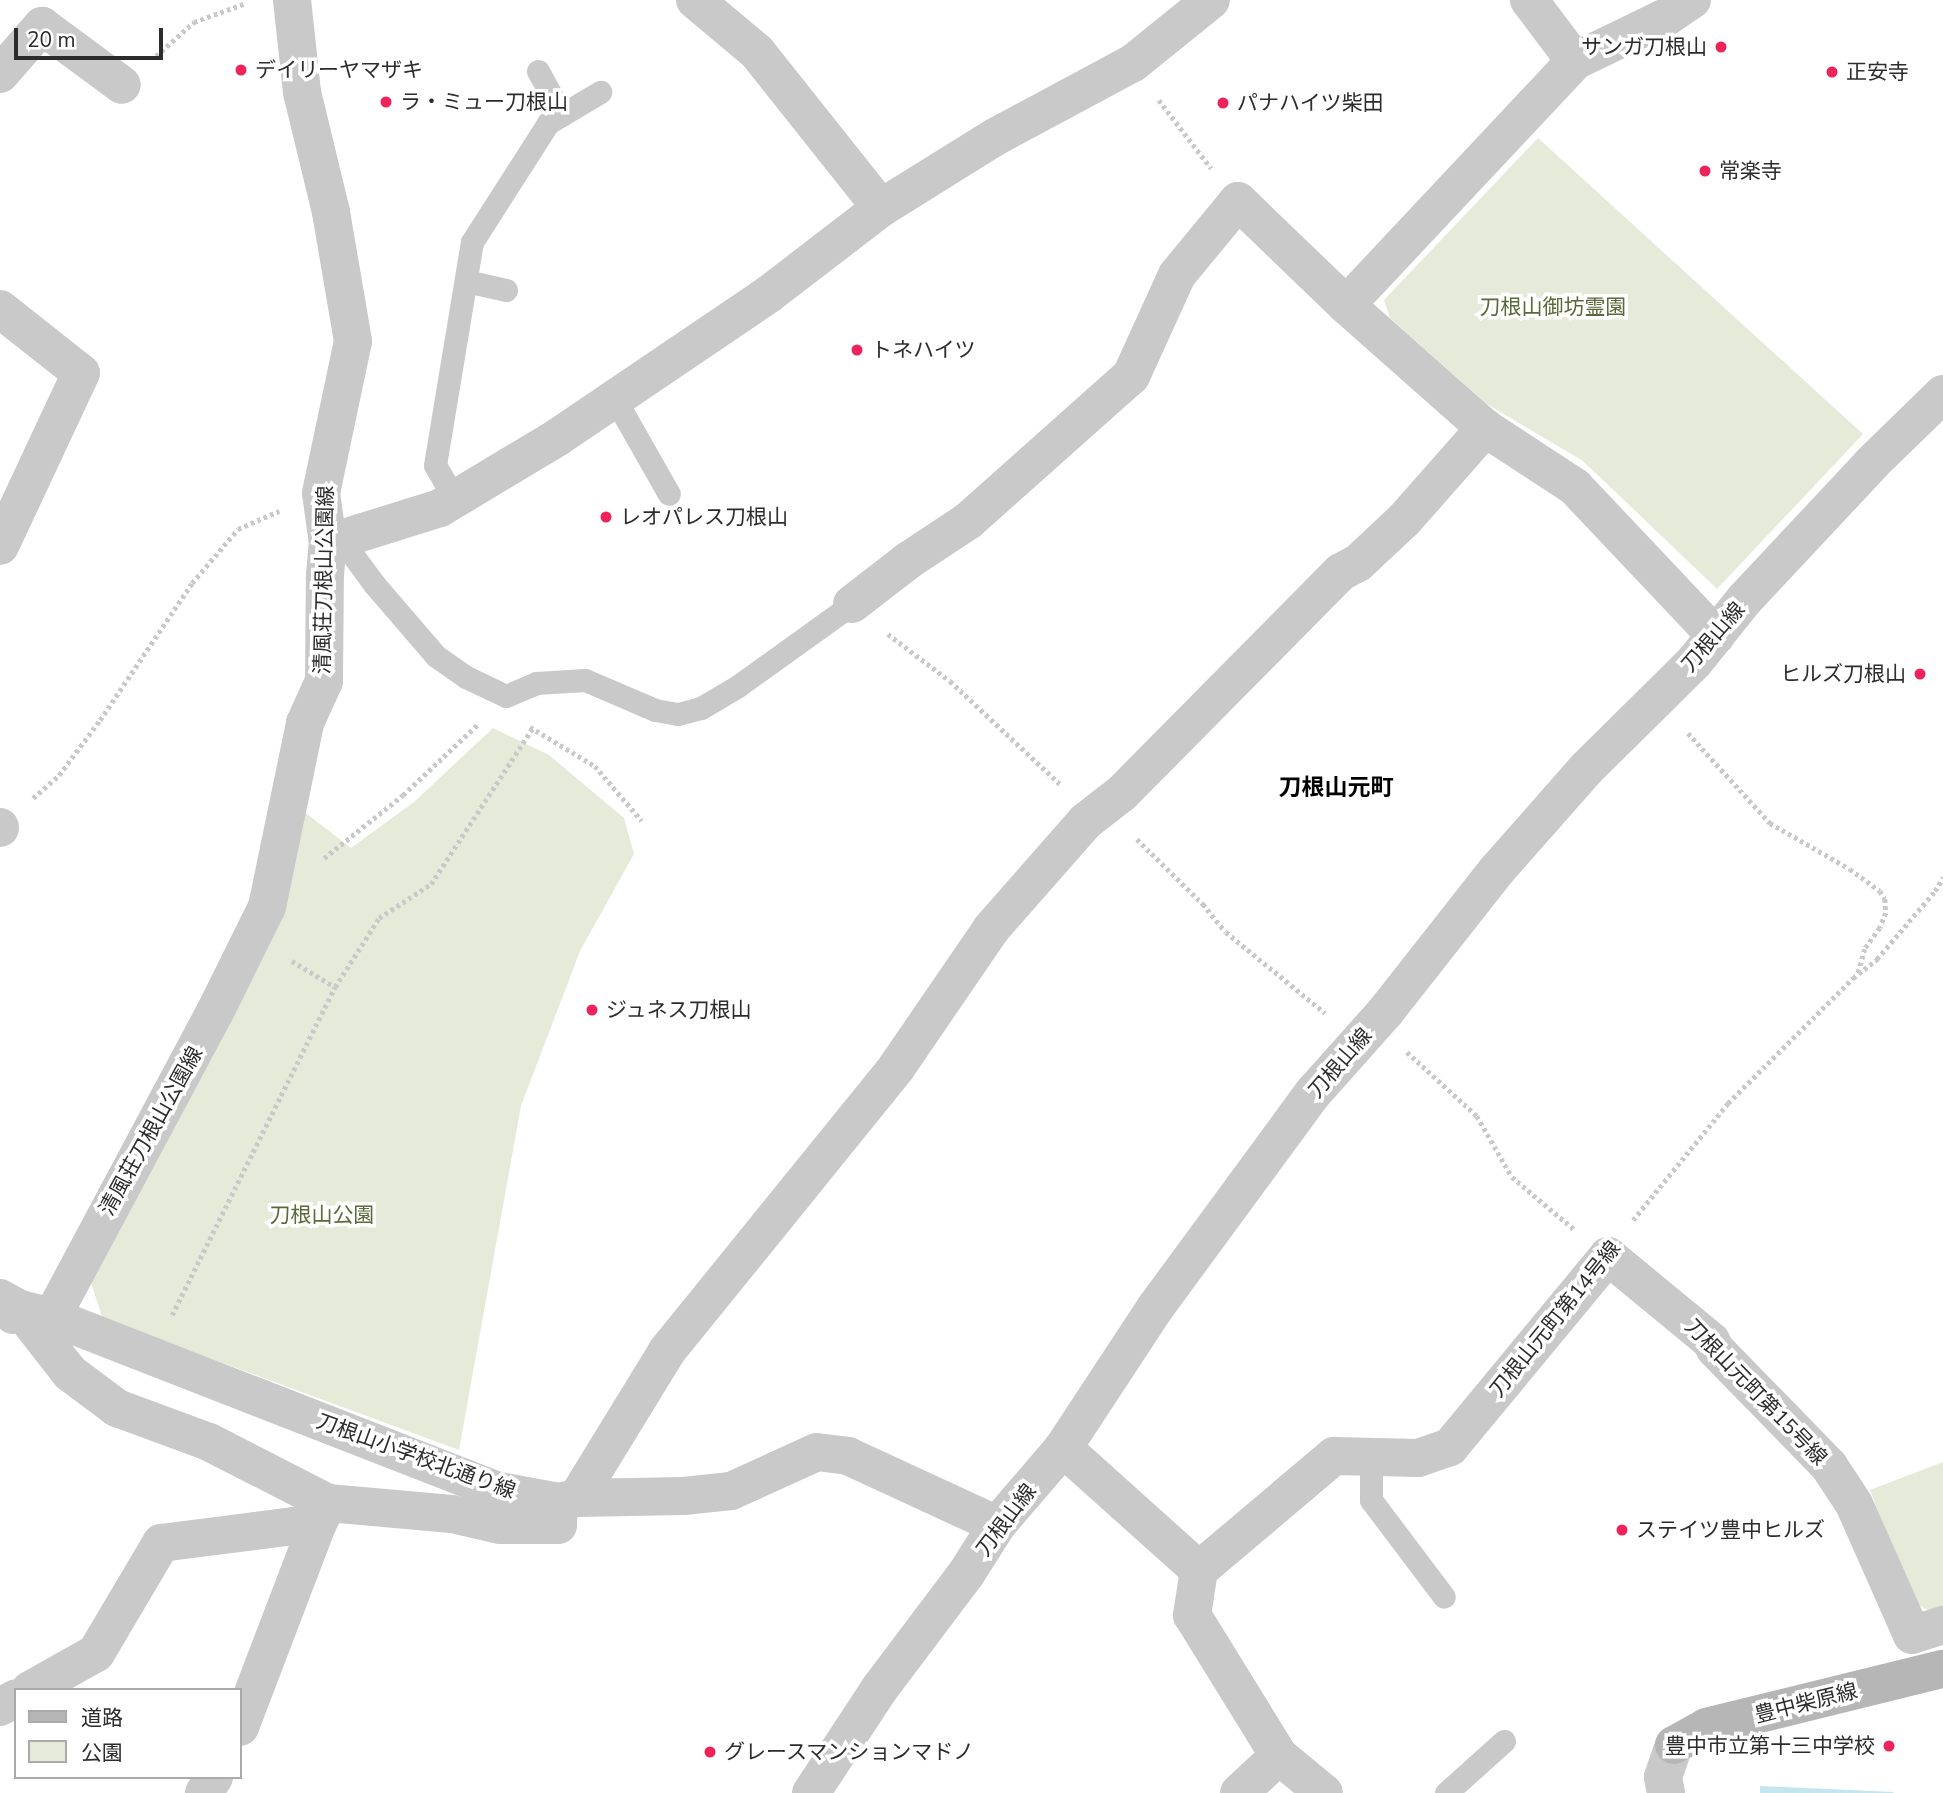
<!DOCTYPE html>
<meta charset="utf-8">
<style>
body{margin:0}
#map{position:relative;width:1943px;height:1793px;overflow:hidden;background:#fff;font-family:"Nunito Sans","Noto Sans JP",sans-serif}
div>[style]{position:absolute}
.green>*{inset:0;background:#e6ebd9}
.water>*{inset:0;background:#c3e5ed}
.path>*{height:4.5px;margin-top:-2.25px;transform-origin:0;background:repeating-linear-gradient(90deg,#c9c9c9 0 3.5px,transparent 0 7px)}
.lane>*{height:23px;margin:-11.5px;padding:0 11.5px;transform-origin:11.5px;border-radius:11.5px;background:#c9c9c9}
.street>*{height:38px;margin:-19px;padding:0 19px;transform-origin:19px;border-radius:19px;background:#c9c9c9}
.secondary>*{height:38px;margin:-19px;padding:0 19px;transform-origin:19px;border-radius:19px;background:#b6b6b6}
.dots>*{width:19px;height:19px;translate:-50% -50%;box-sizing:border-box;border:4px solid #fff;border-radius:50%}
span{translate:-50% -50%;white-space:nowrap;text-align:center;line-height:1.15;-webkit-text-stroke:7px #fff;paint-order:stroke}
.poi-label{font-size:21px;color:#2c2c2c}
.right{translate:-100% -50%;text-align:right}
.left{translate:0 -50%;text-align:left}
.park-label{font-size:21px;color:#596a38}
.street-label{font-size:21px;color:#2c2c2c}
.neighbourhood-label{font-size:23px;color:#000;font-weight:700}
.legend{position:absolute;left:14px;top:1688px;width:228px;height:91px;box-sizing:border-box;background:#fff;border:2px solid #ababab;margin:0;padding:9px 12px;list-style:none;font-size:21px;color:#2c2c2c}
.legend li{display:flex;align-items:center;gap:14px;height:35px}
.legend b{width:35px;border:2px solid #ababab}
.scale{position:absolute;left:14px;top:28px;width:149px;height:32px;box-sizing:border-box;border:4px solid #2c2c2c;border-top:0;padding-left:9px;font-size:21px;line-height:24px;white-space:nowrap;color:#2c2c2c;-webkit-text-stroke:5px #fff;paint-order:stroke}
</style>
<div id="map">
<div class="green">
<i style="clip-path:polygon(1538px 138px,1863px 434px,1717px 589px,1583px 461px,1487px 404px,1390px 318px,1384px 300px)"></i>
<i style="clip-path:polygon(493px 728px,549px 755px,624px 818px,634px 854px,580px 951px,521px 1106px,459px 1450px,103px 1319px,91px 1283px,243px 984px,289px 800px,351px 848px,414px 802px)"></i>
<i style="clip-path:polygon(1943px 1462px,1943px 1608px,1932px 1612px,1913px 1603px,1870px 1490px)"></i>
</div>
<div class="water">
<i style="clip-path:polygon(1760px 1786px,1893px 1792px,1893px 1793px,1760px 1793px)"></i>
</div>
<div class="path">
<i style="left:156px;top:56px;width:51px;rotate:-41.8deg"></i>
<i style="left:194px;top:22px;width:55px;rotate:-20.1deg"></i>
<i style="left:1159px;top:100px;width:86px;rotate:52.6deg"></i>
<i style="left:888px;top:634px;width:78px;rotate:37.2deg"></i>
<i style="left:950px;top:681px;width:151px;rotate:43.1deg"></i>
<i style="left:530px;top:727px;width:76px;rotate:31deg"></i>
<i style="left:595px;top:766px;width:72px;rotate:49.5deg"></i>
<i style="left:1688px;top:733px;width:122px;rotate:47.7deg"></i>
<i style="left:1770px;top:823px;width:92px;rotate:29.9deg"></i>
<i style="left:1850px;top:869px;width:37px;rotate:36deg"></i>
<i style="left:1880px;top:891px;width:9px;rotate:58deg"></i>
<i style="left:1885px;top:899px;width:14px;rotate:86deg"></i>
<i style="left:1886px;top:913px;width:16px;rotate:112deg"></i>
<i style="left:1880px;top:928px;width:26px;rotate:126deg"></i>
<i style="left:1865px;top:949px;width:25px;rotate:106deg"></i>
<i style="left:33px;top:798px;width:35px;rotate:-41deg"></i>
<i style="left:59px;top:775px;width:69px;rotate:-53.3deg"></i>
<i style="left:100px;top:720px;width:165px;rotate:-56.1deg"></i>
<i style="left:192px;top:583px;width:71px;rotate:-49.6deg"></i>
<i style="left:238px;top:529px;width:45px;rotate:-23.7deg"></i>
<i style="left:1137px;top:839px;width:93px;rotate:44.6deg"></i>
<i style="left:1203px;top:904px;width:36px;rotate:51deg"></i>
<i style="left:1226px;top:932px;width:128px;rotate:39.3deg"></i>
<i style="left:324px;top:858px;width:101px;rotate:-38.6deg"></i>
<i style="left:403px;top:795px;width:103px;rotate:-43.4deg"></i>
<i style="left:292px;top:961px;width:50px;rotate:31.2deg"></i>
<i style="left:1407px;top:1052px;width:95px;rotate:42.4deg"></i>
<i style="left:1477px;top:1116px;width:70px;rotate:60.2deg"></i>
<i style="left:1512px;top:1177px;width:81px;rotate:40deg"></i>
<i style="left:1633px;top:1220px;width:151px;rotate:-50.9deg"></i>
<i style="left:1728px;top:1103px;width:177px;rotate:-45deg"></i>
<i style="left:1853px;top:978px;width:31px;rotate:-38deg"></i>
<i style="left:1877px;top:959px;width:89px;rotate:-49.5deg"></i>
<i style="left:1935px;top:891px;width:16px;rotate:-60deg"></i>
<i style="left:172px;top:1315px;width:366px;rotate:-63.6deg"></i>
<i style="left:335px;top:987px;width:82px;rotate:-57.5deg"></i>
<i style="left:379px;top:918px;width:62px;rotate:-33.2deg"></i>
<i style="left:431px;top:884px;width:185px;rotate:-56.9deg"></i>
</div>
<div class="lane">
<i style="left:538px;top:71px;width:50px;rotate:61.4deg"></i>
<i style="left:466px;top:281px;width:41px;rotate:12.7deg"></i>
<i style="left:615px;top:399px;width:109px;rotate:60.4deg"></i>
<i style="left:455px;top:500px;width:40px;rotate:-119.7deg"></i>
<i style="left:435px;top:465px;width:226px;rotate:-80.6deg"></i>
<i style="left:472px;top:242px;width:141px;rotate:-57.4deg"></i>
<i style="left:548px;top:123px;width:61px;rotate:-30.8deg"></i>
<i style="left:341px;top:539px;width:56px;rotate:53.7deg"></i>
<i style="left:374px;top:584px;width:95px;rotate:49.3deg"></i>
<i style="left:436px;top:656px;width:37px;rotate:35deg"></i>
<i style="left:466px;top:677px;width:44px;rotate:25.4deg"></i>
<i style="left:506px;top:696px;width:33px;rotate:-23deg"></i>
<i style="left:536px;top:683px;width:49px;rotate:-3.5deg"></i>
<i style="left:585px;top:680px;width:76px;rotate:23.2deg"></i>
<i style="left:655px;top:710px;width:23px;rotate:10deg"></i>
<i style="left:678px;top:714px;width:24px;rotate:-15deg"></i>
<i style="left:701px;top:708px;width:43px;rotate:-30.7deg"></i>
<i style="left:738px;top:686px;width:140px;rotate:-35.7deg"></i>
<i style="left:1371px;top:1457px;width:43px;rotate:90deg"></i>
<i style="left:1371px;top:1500px;width:121px;rotate:53deg"></i>
<i style="left:1446px;top:1793px;width:78px;rotate:-41.9deg"></i>
</div>
<div class="street">
<i style="left:695px;top:0;width:81px;rotate:40deg"></i>
<i style="left:757px;top:52px;width:199px;rotate:51.5deg"></i>
<i style="left:1529px;top:0;width:76px;rotate:53deg"></i>
<i style="left:0;top:74px;width:64px;rotate:-48.8deg"></i>
<i style="left:42px;top:26px;width:99px;rotate:36.4deg"></i>
<i style="left:1346px;top:305px;width:335px;rotate:-46.8deg"></i>
<i style="left:1575px;top:61px;width:103px;rotate:-25.8deg"></i>
<i style="left:1668px;top:16px;width:29px;rotate:-34deg"></i>
<i style="left:0;top:309px;width:103px;rotate:38.3deg"></i>
<i style="left:81px;top:373px;width:191px;rotate:115.1deg"></i>
<i style="left:328px;top:543px;width:117px;rotate:-17.4deg"></i>
<i style="left:440px;top:508px;width:138px;rotate:-31deg"></i>
<i style="left:558px;top:437px;width:255px;rotate:-34.1deg"></i>
<i style="left:769px;top:294px;width:141px;rotate:-37.5deg"></i>
<i style="left:881px;top:208px;width:134px;rotate:-31.9deg"></i>
<i style="left:995px;top:137px;width:157px;rotate:-28.2deg"></i>
<i style="left:1133px;top:63px;width:100px;rotate:-38.9deg"></i>
<i style="left:852px;top:604px;width:72px;rotate:-37.7deg"></i>
<i style="left:909px;top:560px;width:71px;rotate:-33.5deg"></i>
<i style="left:968px;top:521px;width:218px;rotate:-41.7deg"></i>
<i style="left:1131px;top:376px;width:111px;rotate:-65.5deg"></i>
<i style="left:1177px;top:275px;width:96px;rotate:-50.5deg"></i>
<i style="left:1238px;top:201px;width:150px;rotate:43.9deg"></i>
<i style="left:1346px;top:305px;width:186px;rotate:41.5deg"></i>
<i style="left:1485px;top:428px;width:108px;rotate:33.2deg"></i>
<i style="left:1575px;top:487px;width:205px;rotate:46.6deg"></i>
<i style="left:0;top:828px;width:1px;rotate:-90deg"></i>
<i style="left:0;top:1298px;width:23px;rotate:29deg"></i>
<i style="left:20px;top:1309px;width:33px;rotate:14deg"></i>
<i style="left:52px;top:1317px;width:480px;rotate:21.3deg"></i>
<i style="left:499px;top:1491px;width:61px;rotate:10.4deg"></i>
<i style="left:559px;top:1502px;width:18px;rotate:-13deg"></i>
<i style="left:577px;top:1498px;width:107px;rotate:-1.1deg"></i>
<i style="left:684px;top:1496px;width:47px;rotate:-6.1deg"></i>
<i style="left:731px;top:1491px;width:94px;rotate:-24.4deg"></i>
<i style="left:817px;top:1452px;width:31px;rotate:7deg"></i>
<i style="left:848px;top:1456px;width:164px;rotate:24.8deg"></i>
<i style="left:13px;top:1315px;width:9px;rotate:-41deg"></i>
<i style="left:20px;top:1309px;width:81px;rotate:52deg"></i>
<i style="left:70px;top:1373px;width:59px;rotate:36.7deg"></i>
<i style="left:117px;top:1408px;width:98px;rotate:20.3deg"></i>
<i style="left:209px;top:1442px;width:134px;rotate:27.1deg"></i>
<i style="left:52px;top:1317px;width:346px;rotate:-61.9deg"></i>
<i style="left:215px;top:1012px;width:117px;rotate:-63.7deg"></i>
<i style="left:267px;top:907px;width:188px;rotate:-78.3deg"></i>
<i style="left:305px;top:723px;width:46px;rotate:-65.7deg"></i>
<i style="left:324px;top:681px;width:106px;rotate:-89.5deg"></i>
<i style="left:325px;top:575px;width:32px;rotate:-85deg"></i>
<i style="left:328px;top:543px;width:50px;rotate:-98deg"></i>
<i style="left:321px;top:493px;width:155px;rotate:-78.1deg"></i>
<i style="left:353px;top:341px;width:131px;rotate:-99.7deg"></i>
<i style="left:331px;top:212px;width:123px;rotate:-103.6deg"></i>
<i style="left:302px;top:92px;width:93px;rotate:-96.2deg"></i>
<i style="left:1063px;top:1448px;width:183px;rotate:41.9deg"></i>
<i style="left:1199px;top:1570px;width:46px;rotate:98.8deg"></i>
<i style="left:1192px;top:1615px;width:166px;rotate:58.3deg"></i>
<i style="left:1279px;top:1756px;width:58px;rotate:39.4deg"></i>
<i style="left:577px;top:1498px;width:172px;rotate:-58.5deg"></i>
<i style="left:667px;top:1351px;width:364px;rotate:-51deg"></i>
<i style="left:896px;top:1068px;width:168px;rotate:-55.6deg"></i>
<i style="left:991px;top:929px;width:144px;rotate:-48.7deg"></i>
<i style="left:1086px;top:821px;width:46px;rotate:-37.9deg"></i>
<i style="left:1122px;top:793px;width:311px;rotate:-45.3deg"></i>
<i style="left:1341px;top:572px;width:19px;rotate:-28deg"></i>
<i style="left:1358px;top:563px;width:63px;rotate:-43.1deg"></i>
<i style="left:1404px;top:520px;width:123px;rotate:-48.6deg"></i>
<i style="left:1199px;top:1570px;width:177px;rotate:-40.2deg"></i>
<i style="left:1334px;top:1456px;width:84px;rotate:1.4deg"></i>
<i style="left:1418px;top:1458px;width:34px;rotate:-19deg"></i>
<i style="left:1450px;top:1447px;width:248px;rotate:-50.4deg"></i>
<i style="left:1608px;top:1256px;width:134px;rotate:39.5deg"></i>
<i style="left:1711px;top:1341px;width:9px;rotate:63deg"></i>
<i style="left:1715px;top:1349px;width:163px;rotate:45.7deg"></i>
<i style="left:1829px;top:1466px;width:45px;rotate:56.7deg"></i>
<i style="left:1854px;top:1504px;width:143px;rotate:66.1deg"></i>
<i style="left:1912px;top:1635px;width:33px;rotate:-18deg"></i>
<i style="left:30px;top:1690px;width:76px;rotate:-29.3deg"></i>
<i style="left:96px;top:1653px;width:128px;rotate:-59.4deg"></i>
<i style="left:161px;top:1543px;width:158px;rotate:-7.3deg"></i>
<i style="left:318px;top:1523px;width:22px;rotate:-63deg"></i>
<i style="left:328px;top:1503px;width:124px;rotate:5.1deg"></i>
<i style="left:452px;top:1514px;width:49px;rotate:12.9deg"></i>
<i style="left:500px;top:1525px;width:58px"></i>
<i style="left:558px;top:1525px;width:23px;rotate:-88deg"></i>
<i style="left:0;top:1707px;width:18px;rotate:-29deg"></i>
<i style="left:240px;top:1727px;width:218px;rotate:-69.1deg"></i>
<i style="left:204px;top:1793px;width:19px;rotate:-58deg"></i>
<i style="left:811px;top:1793px;width:126px;rotate:-56.7deg"></i>
<i style="left:880px;top:1688px;width:143px;rotate:-53deg"></i>
<i style="left:966px;top:1574px;width:58px;rotate:-57.7deg"></i>
<i style="left:997px;top:1525px;width:101px;rotate:-49.4deg"></i>
<i style="left:1063px;top:1448px;width:168px;rotate:-56.7deg"></i>
<i style="left:1155px;top:1308px;width:267px;rotate:-53.7deg"></i>
<i style="left:1313px;top:1093px;width:110px;rotate:-48.3deg"></i>
<i style="left:1386px;top:1011px;width:179px;rotate:-51.8deg"></i>
<i style="left:1497px;top:870px;width:135px;rotate:-48.6deg"></i>
<i style="left:1586px;top:769px;width:153px;rotate:-44.7deg"></i>
<i style="left:1695px;top:661px;width:78px;rotate:-51.2deg"></i>
<i style="left:1744px;top:600px;width:187px;rotate:-46.9deg"></i>
<i style="left:1872px;top:463px;width:99px;rotate:-44.2deg"></i>
<i style="left:1239px;top:1793px;width:54px;rotate:-42.8deg"></i>
<i style="left:1666px;top:1793px;width:16px;rotate:-101deg"></i>
<i style="left:1663px;top:1777px;width:34px;rotate:-71deg"></i>
</div>
<div class="secondary">
<i style="left:1674px;top:1745px;width:37px;rotate:-29deg"></i>
<i style="left:1706px;top:1727px;width:244px;rotate:-13.8deg"></i>
</div>
<div class="dots">
<i style="left:1721px;top:47px;background:#ee235a"></i>
<i style="left:241px;top:70px;background:#ee235a"></i>
<i style="left:1832px;top:72px;background:#ee235a"></i>
<i style="left:386px;top:102px;background:#ee235a"></i>
<i style="left:1223px;top:103px;background:#ee235a"></i>
<i style="left:1705px;top:171px;background:#ee235a"></i>
<i style="left:857px;top:350px;background:#ee235a"></i>
<i style="left:606px;top:517px;background:#ee235a"></i>
<i style="left:1920px;top:674px;background:#ee235a"></i>
<i style="left:592px;top:1010px;background:#ee235a"></i>
<i style="left:1622px;top:1530px;background:#ee235a"></i>
<i style="left:1889px;top:1746px;background:#ee235a"></i>
<i style="left:710px;top:1752px;background:#ee235a"></i>
</div>
<div class="poi-label">
<span class="right" style="left:1707px;top:47px">サンガ刀根山</span>
<span class="left" style="left:255px;top:70px">デイリーヤマザキ</span>
<span class="left" style="left:1846px;top:72px">正安寺</span>
<span class="left" style="left:400px;top:102px">ラ・ミュー刀根山</span>
<span class="left" style="left:1237px;top:103px">パナハイツ柴田</span>
<span class="left" style="left:1719px;top:171px">常楽寺</span>
<span class="left" style="left:871px;top:350px">トネハイツ</span>
<span class="left" style="left:620px;top:517px">レオパレス刀根山</span>
<span class="right" style="left:1906px;top:674px">ヒルズ刀根山</span>
<span class="left" style="left:606px;top:1010px">ジュネス刀根山</span>
<span class="left" style="left:1636px;top:1530px">ステイツ豊中ヒルズ</span>
<span class="right" style="left:1875px;top:1746px">豊中市立第十三中学校</span>
<span class="left" style="left:724px;top:1752px">グレースマンションマドノ</span>
</div>
<div class="park-label">
<span style="left:1553px;top:307px">刀根山御坊霊園</span>
<span style="left:322px;top:1215px">刀根山公園</span>
</div>
<div class="street-label">
<span style="left:324px;top:580px;rotate:-89deg">清風荘刀根山公園線</span>
<span style="left:1713px;top:637px;rotate:-49deg">刀根山線</span>
<span style="left:1340px;top:1063px;rotate:-49deg">刀根山線</span>
<span style="left:151px;top:1131px;rotate:-61deg">清風荘刀根山公園線</span>
<span style="left:1555px;top:1319px;rotate:-51deg">刀根山元町第14号線</span>
<span style="left:1756px;top:1392px;rotate:46deg">刀根山元町第15号線</span>
<span style="left:416px;top:1456px;rotate:20deg">刀根山小学校北通り線</span>
<span style="left:1006px;top:1520px;rotate:-53deg">刀根山線</span>
<span style="left:1806px;top:1703px;rotate:-14deg">豊中柴原線</span>
</div>
<div class="neighbourhood-label">
<span style="left:1336px;top:788px">刀根山元町</span>
</div>
<ul class="legend">
<li><b style="height:9px;background:#b6b6b6"></b>道路</li>
<li><b style="height:19px;background:#e6ebd9"></b>公園</li>
</ul>
<div class="scale">20 m</div>
</div>
